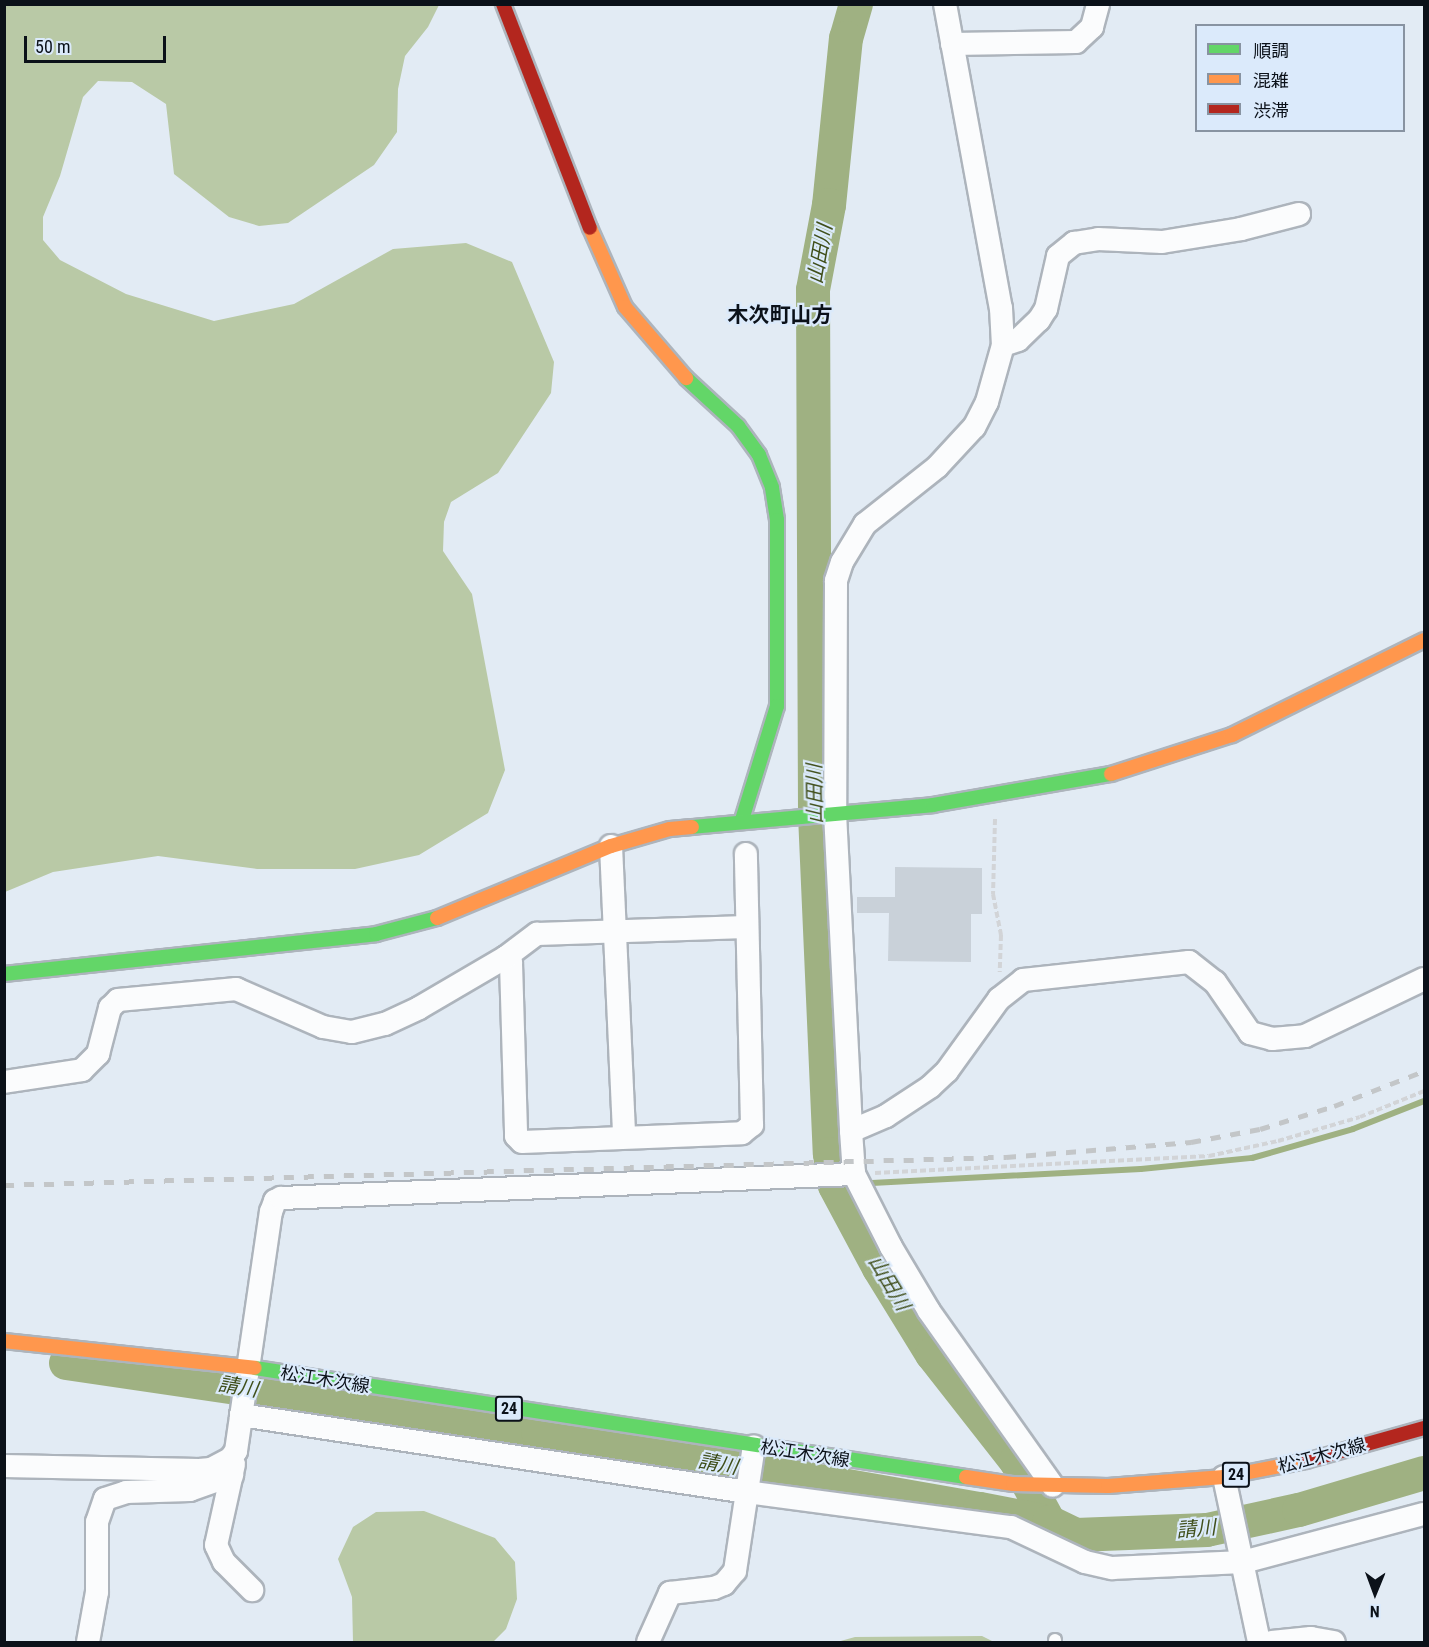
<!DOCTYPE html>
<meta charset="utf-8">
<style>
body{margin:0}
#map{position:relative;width:1429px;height:1647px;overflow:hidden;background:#e2ebf4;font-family:"Roboto Condensed","Noto Sans JP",sans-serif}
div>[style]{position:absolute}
.forest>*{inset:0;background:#b9c9a6}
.stream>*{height:6px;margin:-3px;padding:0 3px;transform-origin:3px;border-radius:3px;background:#9fb182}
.river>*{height:34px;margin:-17px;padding:0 17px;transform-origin:17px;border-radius:17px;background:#9fb182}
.building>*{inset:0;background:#c9d1d9}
.path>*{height:4px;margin-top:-2px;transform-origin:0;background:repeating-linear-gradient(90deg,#d2d4d7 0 6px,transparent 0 9px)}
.roads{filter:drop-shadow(2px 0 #adb4bc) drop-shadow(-2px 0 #adb4bc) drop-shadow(0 2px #adb4bc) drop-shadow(0 -2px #adb4bc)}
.lane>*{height:12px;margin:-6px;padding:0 6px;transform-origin:6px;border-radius:6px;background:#fbfcfd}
.street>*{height:22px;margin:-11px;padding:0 11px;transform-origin:11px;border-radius:11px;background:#fbfcfd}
.fast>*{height:14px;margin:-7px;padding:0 7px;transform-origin:7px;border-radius:7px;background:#63d668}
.slow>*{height:14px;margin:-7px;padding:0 7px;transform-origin:7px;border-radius:7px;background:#ff974d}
.jam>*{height:14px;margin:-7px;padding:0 7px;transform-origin:7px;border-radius:7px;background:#b3261e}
.rail>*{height:4.5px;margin-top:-2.25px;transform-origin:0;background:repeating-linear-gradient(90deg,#c3c6c8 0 10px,transparent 0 20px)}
span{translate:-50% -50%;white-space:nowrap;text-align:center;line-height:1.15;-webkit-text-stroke:4.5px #dbeafb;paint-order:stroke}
.shield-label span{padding:2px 4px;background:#dbeafb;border:2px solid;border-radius:4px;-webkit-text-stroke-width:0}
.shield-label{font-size:16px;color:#0b1119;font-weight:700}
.street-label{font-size:18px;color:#0b1119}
.water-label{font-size:20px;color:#404f1b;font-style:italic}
.quarter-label{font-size:21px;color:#0b1119;font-weight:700}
.frame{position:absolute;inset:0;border:6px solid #0b1119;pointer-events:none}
.legend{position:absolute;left:1195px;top:24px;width:210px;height:108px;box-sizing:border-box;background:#dbeafb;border:2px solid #8893a1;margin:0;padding:8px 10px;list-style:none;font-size:18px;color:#0b1119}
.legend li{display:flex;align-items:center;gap:12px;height:30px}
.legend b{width:30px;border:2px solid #8893a1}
.north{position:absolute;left:1345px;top:1563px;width:60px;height:60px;-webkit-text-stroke:4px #dbeafb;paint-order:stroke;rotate:181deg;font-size:16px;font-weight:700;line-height:24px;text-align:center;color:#0b1119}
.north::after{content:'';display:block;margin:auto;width:21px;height:27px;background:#0b1119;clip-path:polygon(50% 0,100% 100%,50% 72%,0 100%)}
.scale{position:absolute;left:24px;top:36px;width:142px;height:27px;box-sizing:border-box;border:3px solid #0b1119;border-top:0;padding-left:8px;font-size:18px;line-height:21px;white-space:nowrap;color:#0b1119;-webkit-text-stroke:4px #dbeafb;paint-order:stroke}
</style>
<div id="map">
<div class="forest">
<i style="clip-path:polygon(5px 4px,439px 5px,428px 27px,405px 56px,398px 89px,397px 132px,374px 165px,288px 223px,259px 226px,229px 217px,174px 174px,166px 104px,132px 82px,98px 81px,83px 97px,60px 176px,43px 217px,43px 240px,60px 260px,126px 294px,214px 321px,294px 304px,393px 249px,466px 243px,512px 262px,554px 362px,551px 393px,498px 473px,451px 502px,444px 522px,443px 551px,472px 594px,505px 770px,488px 813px,419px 855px,355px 869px,257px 869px,158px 856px,53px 872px,5px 892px)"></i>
<i style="clip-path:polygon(424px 1511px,495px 1538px,515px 1562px,517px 1599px,506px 1629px,493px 1642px,353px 1642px,352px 1597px,338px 1559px,353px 1527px,376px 1512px)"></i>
<i style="clip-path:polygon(982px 1636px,994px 1642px,837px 1642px,855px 1637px)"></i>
</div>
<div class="stream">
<i style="left:872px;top:1183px;width:269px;rotate:-3deg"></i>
<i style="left:1141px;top:1169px;width:112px;rotate:-5.7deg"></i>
<i style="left:1252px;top:1158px;width:105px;rotate:-16deg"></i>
<i style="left:1353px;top:1129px;width:76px;rotate:-21.5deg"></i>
<i style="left:835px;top:1186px;width:9px"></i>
</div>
<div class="river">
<i style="left:856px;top:4px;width:35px;rotate:106deg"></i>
<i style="left:846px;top:38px;width:168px;rotate:95.8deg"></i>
<i style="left:829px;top:205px;width:86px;rotate:100.7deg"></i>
<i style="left:813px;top:290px;width:525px;rotate:89.78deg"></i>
<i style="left:815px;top:815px;width:339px;rotate:87.5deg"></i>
<i style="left:830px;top:1154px;width:32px;rotate:81deg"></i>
<i style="left:835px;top:1186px;width:93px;rotate:61.8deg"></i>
<i style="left:879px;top:1268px;width:101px;rotate:58.4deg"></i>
<i style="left:932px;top:1354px;width:136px;rotate:51.9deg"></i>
<i style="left:1016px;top:1461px;width:69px;rotate:61.6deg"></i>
<i style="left:66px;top:1363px;width:477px;rotate:8.3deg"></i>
<i style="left:538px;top:1432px;width:449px;rotate:9.9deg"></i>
<i style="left:980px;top:1509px;width:70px;rotate:10.7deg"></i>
<i style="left:1049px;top:1522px;width:30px;rotate:26deg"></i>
<i style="left:1076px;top:1535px;width:131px;rotate:-2.2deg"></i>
<i style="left:1207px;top:1530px;width:94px;rotate:-12.3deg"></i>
<i style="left:1299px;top:1510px;width:130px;rotate:-16.5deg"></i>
</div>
<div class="building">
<i style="clip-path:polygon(895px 867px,982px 868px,982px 914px,971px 914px,971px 962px,888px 961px,889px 913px,857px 913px,857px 897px,895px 897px)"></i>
</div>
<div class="path">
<i style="left:995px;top:819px;width:75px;rotate:91.5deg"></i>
<i style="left:993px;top:894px;width:42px;rotate:79deg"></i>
<i style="left:1001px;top:935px;width:37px;rotate:92deg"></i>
<i style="left:875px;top:1173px;width:334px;rotate:-2.9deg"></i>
<i style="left:1209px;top:1156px;width:71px;rotate:-12.3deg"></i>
<i style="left:1278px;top:1141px;width:85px;rotate:-16.3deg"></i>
<i style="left:1360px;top:1117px;width:69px;rotate:-22.1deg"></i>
</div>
<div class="roads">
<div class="lane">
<i style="left:1055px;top:1642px;width:2px;rotate:-90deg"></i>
</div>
<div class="street">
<i style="left:945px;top:4px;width:309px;rotate:79.6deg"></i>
<i style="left:1001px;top:308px;width:37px;rotate:87deg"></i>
<i style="left:1003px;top:345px;width:59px;rotate:105.7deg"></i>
<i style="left:987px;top:402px;width:28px;rotate:117deg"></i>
<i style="left:974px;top:427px;width:54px;rotate:132.8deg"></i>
<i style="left:937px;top:467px;width:92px;rotate:141.6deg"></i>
<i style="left:865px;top:524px;width:44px;rotate:121.2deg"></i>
<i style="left:842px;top:562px;width:20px;rotate:108deg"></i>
<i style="left:836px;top:581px;width:232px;rotate:90.2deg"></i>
<i style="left:835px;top:813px;width:318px;rotate:87.1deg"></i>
<i style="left:851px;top:1131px;width:43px;rotate:86deg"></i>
<i style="left:854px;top:1174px;width:82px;rotate:63.1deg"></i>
<i style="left:891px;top:1247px;width:74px;rotate:59.3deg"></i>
<i style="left:929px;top:1311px;width:214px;rotate:54.7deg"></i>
<i style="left:952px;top:44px;width:124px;rotate:-0.9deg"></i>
<i style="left:1076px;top:42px;width:22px;rotate:-43deg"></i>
<i style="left:1092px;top:27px;width:24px;rotate:-75deg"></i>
<i style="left:1003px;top:345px;width:16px;rotate:-18deg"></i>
<i style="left:1018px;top:340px;width:29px;rotate:-44deg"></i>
<i style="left:1039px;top:320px;width:13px;rotate:-58deg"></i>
<i style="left:1046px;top:309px;width:54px;rotate:-77.2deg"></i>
<i style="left:1058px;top:256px;width:21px;rotate:-39deg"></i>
<i style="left:1074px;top:243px;width:24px;rotate:-9deg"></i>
<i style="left:1098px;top:239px;width:64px;rotate:2.7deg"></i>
<i style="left:1162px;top:242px;width:80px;rotate:-9.3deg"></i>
<i style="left:1241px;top:229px;width:60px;rotate:-14.5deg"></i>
<i style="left:611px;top:846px;width:291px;rotate:87.4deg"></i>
<i style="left:506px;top:957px;width:8px;rotate:50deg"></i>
<i style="left:511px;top:963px;width:173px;rotate:88.3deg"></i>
<i style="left:516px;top:1136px;width:8px;rotate:45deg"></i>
<i style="left:522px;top:1142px;width:220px;rotate:-2.3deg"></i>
<i style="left:742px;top:1133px;width:13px;rotate:-39deg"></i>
<i style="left:752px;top:1125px;width:271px;rotate:-91.3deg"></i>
<i style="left:4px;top:1082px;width:79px;rotate:-8.7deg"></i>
<i style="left:82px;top:1070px;width:23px;rotate:-45deg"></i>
<i style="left:98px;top:1054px;width:48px;rotate:-75.4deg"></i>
<i style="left:110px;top:1008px;width:11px;rotate:-45deg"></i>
<i style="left:118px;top:1000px;width:119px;rotate:-5.3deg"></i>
<i style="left:236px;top:989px;width:95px;rotate:23.6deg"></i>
<i style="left:323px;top:1027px;width:29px;rotate:10deg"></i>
<i style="left:352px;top:1032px;width:34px;rotate:-14deg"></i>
<i style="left:385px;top:1024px;width:38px;rotate:-25deg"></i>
<i style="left:419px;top:1008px;width:101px;rotate:-30.4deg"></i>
<i style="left:506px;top:957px;width:39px;rotate:-37deg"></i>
<i style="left:537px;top:934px;width:209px;rotate:-1.9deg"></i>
<i style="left:851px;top:1131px;width:38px;rotate:-23deg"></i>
<i style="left:886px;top:1116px;width:53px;rotate:-33.4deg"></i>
<i style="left:930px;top:1087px;width:23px;rotate:-43deg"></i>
<i style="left:947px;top:1071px;width:89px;rotate:-54.2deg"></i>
<i style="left:999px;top:999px;width:31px;rotate:-38deg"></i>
<i style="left:1023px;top:980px;width:167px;rotate:-6.2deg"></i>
<i style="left:1189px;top:962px;width:33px;rotate:38deg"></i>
<i style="left:1215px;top:982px;width:62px;rotate:55.5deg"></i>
<i style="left:1250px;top:1033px;width:23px;rotate:15deg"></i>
<i style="left:1272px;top:1039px;width:33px;rotate:-5deg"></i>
<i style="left:1305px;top:1036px;width:132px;rotate:-25.6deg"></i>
<i style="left:241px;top:1415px;width:512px;rotate:8.65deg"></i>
<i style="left:747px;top:1492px;width:266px;rotate:7.6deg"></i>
<i style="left:1011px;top:1527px;width:82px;rotate:25.3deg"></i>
<i style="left:1085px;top:1562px;width:28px;rotate:13deg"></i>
<i style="left:1112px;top:1568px;width:131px;rotate:-2.6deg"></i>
<i style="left:1243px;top:1562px;width:187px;rotate:-14.9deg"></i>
<i style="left:234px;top:1464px;width:83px;rotate:102.5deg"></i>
<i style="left:216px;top:1545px;width:19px;rotate:65deg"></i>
<i style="left:224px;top:1562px;width:40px;rotate:45deg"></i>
<i style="left:4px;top:1466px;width:195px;rotate:1.2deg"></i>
<i style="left:199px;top:1470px;width:12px;rotate:-5deg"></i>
<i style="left:211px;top:1469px;width:21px;rotate:-28deg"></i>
<i style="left:230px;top:1459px;width:10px;rotate:-53deg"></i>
<i style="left:236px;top:1451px;width:242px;rotate:-81.7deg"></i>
<i style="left:271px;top:1212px;width:12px;rotate:-70deg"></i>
<i style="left:275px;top:1201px;width:7px;rotate:-27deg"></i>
<i style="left:281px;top:1198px;width:574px;rotate:-2.4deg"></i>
<i style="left:1224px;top:1477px;width:169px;rotate:78deg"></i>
<i style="left:88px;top:1642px;width:51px;rotate:-79.8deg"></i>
<i style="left:97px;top:1592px;width:70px;rotate:-90deg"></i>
<i style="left:97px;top:1522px;width:24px;rotate:-71deg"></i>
<i style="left:105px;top:1499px;width:22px;rotate:-18deg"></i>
<i style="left:126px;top:1492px;width:64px;rotate:-1.8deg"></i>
<i style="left:190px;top:1490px;width:45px;rotate:-19.7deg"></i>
<i style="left:648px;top:1642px;width:54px;rotate:-65.8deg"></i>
<i style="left:670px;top:1593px;width:44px;rotate:-6.5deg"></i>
<i style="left:714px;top:1588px;width:11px;rotate:-22deg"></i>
<i style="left:724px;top:1584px;width:17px;rotate:-50deg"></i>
<i style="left:735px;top:1571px;width:126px;rotate:-81.4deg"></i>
<i style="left:1272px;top:1642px;width:39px;rotate:-6deg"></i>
<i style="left:1311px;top:1638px;width:23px;rotate:10deg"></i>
</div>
<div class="fast">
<i style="left:686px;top:378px;width:71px;rotate:42.7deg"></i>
<i style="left:738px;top:426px;width:36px;rotate:54deg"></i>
<i style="left:759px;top:455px;width:35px;rotate:68deg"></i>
<i style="left:772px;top:488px;width:32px;rotate:81deg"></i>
<i style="left:777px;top:520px;width:186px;rotate:90deg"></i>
<i style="left:777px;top:706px;width:119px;rotate:107.1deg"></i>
<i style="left:692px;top:827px;width:242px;rotate:-5.2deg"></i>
<i style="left:933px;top:805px;width:181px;rotate:-9.9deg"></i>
<i style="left:4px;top:974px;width:374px;rotate:-6.1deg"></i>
<i style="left:376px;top:934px;width:63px;rotate:-14.7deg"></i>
<i style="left:255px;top:1368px;width:719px;rotate:8.72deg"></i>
</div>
<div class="slow">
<i style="left:590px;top:228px;width:86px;rotate:66.1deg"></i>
<i style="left:625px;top:307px;width:94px;rotate:49.3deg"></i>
<i style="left:1111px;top:774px;width:127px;rotate:-17.9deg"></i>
<i style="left:1232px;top:735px;width:214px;rotate:-26.3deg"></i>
<i style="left:437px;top:918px;width:188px;rotate:-22.5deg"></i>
<i style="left:611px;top:846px;width:61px;rotate:-16.1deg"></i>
<i style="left:670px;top:829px;width:22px;rotate:-5deg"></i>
<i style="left:4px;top:1341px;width:252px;rotate:6.1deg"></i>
<i style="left:966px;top:1477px;width:48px;rotate:8.5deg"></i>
<i style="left:1013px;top:1484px;width:95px;rotate:1.2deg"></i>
<i style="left:1108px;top:1486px;width:116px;rotate:-4.4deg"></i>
<i style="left:1224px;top:1477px;width:84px;rotate:-11deg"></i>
</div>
<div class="jam">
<i style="left:503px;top:4px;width:240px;rotate:68.8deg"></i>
<i style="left:1306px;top:1461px;width:123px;rotate:-15.6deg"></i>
</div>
</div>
<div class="rail">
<i style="left:4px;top:1185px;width:1002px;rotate:-1.6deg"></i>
<i style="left:1006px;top:1157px;width:186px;rotate:-4.6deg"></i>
<i style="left:1191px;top:1142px;width:70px;rotate:-10.7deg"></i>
<i style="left:1260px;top:1129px;width:77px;rotate:-17.3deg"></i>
<i style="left:1334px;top:1106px;width:97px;rotate:-21.3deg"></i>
</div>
<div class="shield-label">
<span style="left:509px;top:1409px">24</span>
<span style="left:1236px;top:1475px">24</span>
</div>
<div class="street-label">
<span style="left:325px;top:1380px;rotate:9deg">松江木次線</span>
<span style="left:805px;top:1454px;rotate:9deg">松江木次線</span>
<span style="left:1322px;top:1456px;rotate:-15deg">松江木次線</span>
</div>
<div class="water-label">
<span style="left:820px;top:254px;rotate:-80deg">山田川</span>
<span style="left:815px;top:794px;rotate:-91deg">山田川</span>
<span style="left:889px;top:1283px;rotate:59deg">山田川</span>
<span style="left:238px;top:1387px;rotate:9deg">請川</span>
<span style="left:718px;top:1464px;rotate:10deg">請川</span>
<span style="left:1196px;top:1529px;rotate:-5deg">請川</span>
</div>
<div class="quarter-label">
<span style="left:780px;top:315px">木次町山方</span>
</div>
<div class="frame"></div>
<ul class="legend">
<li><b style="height:8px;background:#63d668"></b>順調</li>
<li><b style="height:8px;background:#ff974d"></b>混雑</li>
<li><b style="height:8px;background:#b3261e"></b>渋滞</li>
</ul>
<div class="north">N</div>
<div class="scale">50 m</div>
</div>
